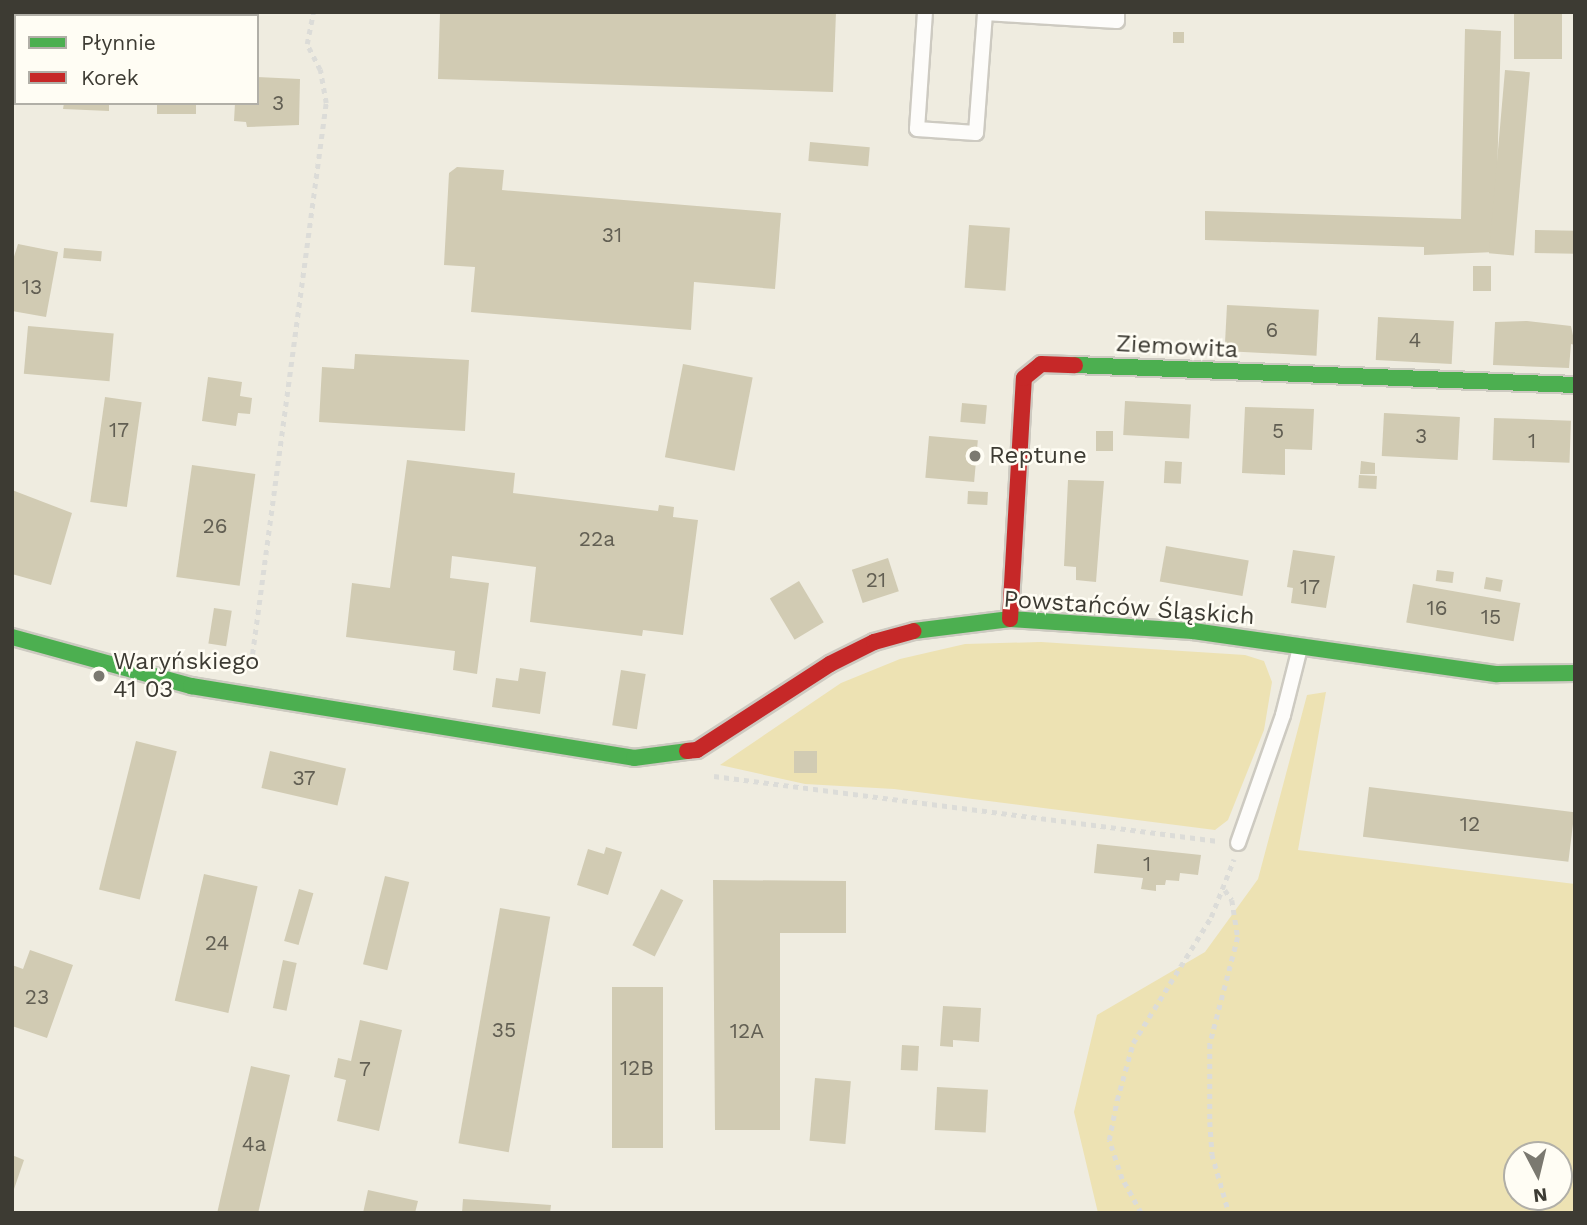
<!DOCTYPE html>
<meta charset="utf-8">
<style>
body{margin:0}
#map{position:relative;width:1587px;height:1225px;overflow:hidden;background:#efece0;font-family:"Work Sans",sans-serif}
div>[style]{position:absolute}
.green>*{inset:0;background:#ede2b3}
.building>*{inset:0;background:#d1cbb3;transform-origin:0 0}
.path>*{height:4.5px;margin-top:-2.25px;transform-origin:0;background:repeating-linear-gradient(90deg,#dcdcd8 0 5px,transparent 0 10px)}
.roads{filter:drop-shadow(2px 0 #cdcac1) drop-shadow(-2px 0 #cdcac1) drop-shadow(0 2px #cdcac1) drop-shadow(0 -2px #cdcac1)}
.lane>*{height:14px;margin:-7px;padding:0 7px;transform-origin:7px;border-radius:7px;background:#fdfcfa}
.fast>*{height:16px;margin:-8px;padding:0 8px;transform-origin:8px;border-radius:8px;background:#4caf50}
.jam>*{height:16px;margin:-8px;padding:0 8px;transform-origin:8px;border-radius:8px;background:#c62828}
.dots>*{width:19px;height:19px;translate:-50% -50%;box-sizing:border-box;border:4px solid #fffdf4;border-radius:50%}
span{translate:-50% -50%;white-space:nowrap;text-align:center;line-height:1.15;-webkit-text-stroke:5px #fffdf4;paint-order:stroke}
.number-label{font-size:21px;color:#625f53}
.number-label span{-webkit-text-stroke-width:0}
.street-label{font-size:24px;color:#3d3b33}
.poi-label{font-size:24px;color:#3d3b33}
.left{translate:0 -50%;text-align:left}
.frame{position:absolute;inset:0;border:14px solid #3d3b33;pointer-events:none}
.legend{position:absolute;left:14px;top:14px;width:245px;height:91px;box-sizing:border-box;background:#fffdf4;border:2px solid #b1afa7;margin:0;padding:9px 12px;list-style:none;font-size:21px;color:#3d3b33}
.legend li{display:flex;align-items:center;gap:14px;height:35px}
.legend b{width:35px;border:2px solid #b1afa7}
.north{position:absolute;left:1503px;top:1141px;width:70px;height:70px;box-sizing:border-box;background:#fffdf4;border:2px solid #b1afa7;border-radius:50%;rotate:173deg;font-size:19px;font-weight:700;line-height:28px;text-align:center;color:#3d3b33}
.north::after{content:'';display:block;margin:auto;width:24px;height:32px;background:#7b7970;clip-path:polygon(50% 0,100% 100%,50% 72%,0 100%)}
</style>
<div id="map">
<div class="green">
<i style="clip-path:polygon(1041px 642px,1245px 655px,1264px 661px,1272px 682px,1264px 730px,1228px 820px,1215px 830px,894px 789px,805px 784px,720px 765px,841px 683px,900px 659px,965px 644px)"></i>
<i style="clip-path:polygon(evenodd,1326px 692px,1298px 850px,1575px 884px,1575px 1213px,1098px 1213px,1074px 1112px,1097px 1015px,1205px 952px,1258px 879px,1307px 695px,1326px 692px,1517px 1155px,1559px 1155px,1559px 1197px,1517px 1197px,1517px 1155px)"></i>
</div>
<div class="building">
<i style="clip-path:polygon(440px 12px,836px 12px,833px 92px,438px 79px)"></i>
<i style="left:1514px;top:12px;width:48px;height:47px"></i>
<i style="clip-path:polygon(1465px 29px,1501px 31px,1495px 252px,1424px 255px,1424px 247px,1205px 240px,1205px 211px,1461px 219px)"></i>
<i style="left:1173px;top:32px;width:11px;height:11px"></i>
<i style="left:1505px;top:70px;width:25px;height:184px;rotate:5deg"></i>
<i style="clip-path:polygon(257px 77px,300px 79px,299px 125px,247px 127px,246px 122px,234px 121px,235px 103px,257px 103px)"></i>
<i style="clip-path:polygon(64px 103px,109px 103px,109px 111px,63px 109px)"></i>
<i style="left:157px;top:103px;width:39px;height:11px"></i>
<i style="left:810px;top:142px;width:60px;height:19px;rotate:5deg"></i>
<i style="clip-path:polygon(457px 167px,504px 170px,502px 190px,781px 213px,775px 289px,694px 282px,691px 330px,471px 312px,475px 267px,444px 265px,449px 173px)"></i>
<i style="left:969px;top:225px;width:41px;height:63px;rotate:4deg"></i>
<i style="left:1535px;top:230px;width:40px;height:23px;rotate:1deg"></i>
<i style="clip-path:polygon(18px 244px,58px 252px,46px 317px,12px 311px,12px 263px)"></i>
<i style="left:64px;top:248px;width:38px;height:10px;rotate:5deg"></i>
<i style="left:1473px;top:266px;width:18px;height:25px"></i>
<i style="left:1227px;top:305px;width:92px;height:46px;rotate:3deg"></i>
<i style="left:1378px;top:317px;width:76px;height:43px;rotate:3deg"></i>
<i style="clip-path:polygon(1527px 321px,1571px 326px,1575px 345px,1571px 344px,1569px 368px,1493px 365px,1495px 322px)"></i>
<i style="left:28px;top:326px;width:86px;height:48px;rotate:5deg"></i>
<i style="clip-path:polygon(355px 354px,469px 360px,465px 431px,319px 422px,322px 367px,354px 369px)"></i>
<i style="left:683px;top:364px;width:71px;height:95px;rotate:11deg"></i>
<i style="clip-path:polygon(208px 377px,242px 382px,240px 396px,252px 398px,250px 414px,238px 413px,236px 426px,202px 421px)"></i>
<i style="left:105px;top:397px;width:37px;height:106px;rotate:8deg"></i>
<i style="left:1125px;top:401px;width:66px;height:34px;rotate:3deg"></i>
<i style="left:962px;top:403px;width:25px;height:19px;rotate:5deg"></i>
<i style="clip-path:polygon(1245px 407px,1314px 409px,1312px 450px,1285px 449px,1285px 475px,1242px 473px)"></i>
<i style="left:1384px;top:413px;width:76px;height:43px;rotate:3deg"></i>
<i style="left:1494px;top:418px;width:77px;height:42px;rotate:2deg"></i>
<i style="left:1096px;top:431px;width:17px;height:20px"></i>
<i style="left:929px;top:436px;width:49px;height:42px;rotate:5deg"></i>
<i style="clip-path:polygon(407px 460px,515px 473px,513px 493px,658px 511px,659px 505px,674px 507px,673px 517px,698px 520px,683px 635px,643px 630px,642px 636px,530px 622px,536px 567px,452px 556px,450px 578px,489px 583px,477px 674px,453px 670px,455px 651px,346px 637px,352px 583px,390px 588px)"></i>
<i style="left:1165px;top:461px;width:17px;height:22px;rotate:3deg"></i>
<i style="clip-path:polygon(1361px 461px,1375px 463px,1375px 474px,1360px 474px)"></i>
<i style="left:192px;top:465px;width:64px;height:113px;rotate:8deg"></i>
<i style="left:1359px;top:475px;width:18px;height:13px;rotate:3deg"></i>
<i style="clip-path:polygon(1068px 480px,1104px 481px,1096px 582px,1076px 580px,1076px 567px,1064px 566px)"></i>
<i style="clip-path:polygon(12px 490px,72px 513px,51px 585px,12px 574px)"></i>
<i style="left:968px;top:491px;width:20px;height:13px;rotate:3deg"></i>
<i style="left:1166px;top:546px;width:84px;height:36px;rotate:10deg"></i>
<i style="clip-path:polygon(1293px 550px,1335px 556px,1326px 608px,1291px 603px,1293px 588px,1287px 587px)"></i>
<i style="left:888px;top:558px;width:35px;height:38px;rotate:72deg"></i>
<i style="left:1437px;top:570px;width:17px;height:11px;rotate:7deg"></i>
<i style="left:1486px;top:577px;width:17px;height:12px;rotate:10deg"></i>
<i style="left:799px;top:581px;width:48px;height:34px;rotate:59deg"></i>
<i style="left:1413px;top:584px;width:109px;height:39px;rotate:10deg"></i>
<i style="left:214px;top:608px;width:18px;height:36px;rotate:9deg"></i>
<i style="clip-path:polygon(520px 668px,546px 672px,540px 714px,492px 707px,496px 678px,518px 681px)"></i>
<i style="left:621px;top:670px;width:25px;height:56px;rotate:9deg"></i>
<i style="left:136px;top:741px;width:42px;height:153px;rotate:14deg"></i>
<i style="left:270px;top:751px;width:78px;height:38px;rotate:13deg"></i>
<i style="left:794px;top:751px;width:23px;height:22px"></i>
<i style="left:1369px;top:787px;width:207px;height:50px;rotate:7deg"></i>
<i style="clip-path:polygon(1097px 844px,1201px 855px,1198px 875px,1180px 873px,1179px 881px,1166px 880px,1165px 885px,1156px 885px,1156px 891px,1141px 889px,1143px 878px,1094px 873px)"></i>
<i style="clip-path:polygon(606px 847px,622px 852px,608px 895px,577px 885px,588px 849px,604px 854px)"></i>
<i style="left:204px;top:874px;width:55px;height:130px;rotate:13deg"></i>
<i style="left:385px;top:876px;width:25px;height:91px;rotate:14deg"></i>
<i style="clip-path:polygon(713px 880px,846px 881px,846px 933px,780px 933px,780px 1130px,715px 1130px)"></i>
<i style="left:299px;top:889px;width:15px;height:54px;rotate:16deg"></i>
<i style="left:661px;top:889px;width:25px;height:63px;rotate:27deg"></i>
<i style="left:500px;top:908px;width:51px;height:239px;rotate:10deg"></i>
<i style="clip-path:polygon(30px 950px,73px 965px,47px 1038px,12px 1026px,12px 965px,23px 969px)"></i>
<i style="left:283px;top:960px;width:14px;height:49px;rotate:12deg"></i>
<i style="left:612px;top:987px;width:51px;height:161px"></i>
<i style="clip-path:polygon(943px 1006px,981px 1008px,979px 1042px,953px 1040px,953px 1047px,940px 1046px)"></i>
<i style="clip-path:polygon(360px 1020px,402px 1030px,379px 1131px,337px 1121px,346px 1080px,334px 1077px,338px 1058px,351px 1061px)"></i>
<i style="left:902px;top:1045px;width:17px;height:25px;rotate:3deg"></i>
<i style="left:251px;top:1066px;width:40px;height:151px;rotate:13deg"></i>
<i style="left:815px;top:1078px;width:36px;height:63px;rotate:5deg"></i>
<i style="left:937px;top:1087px;width:51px;height:43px;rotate:3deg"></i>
<i style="clip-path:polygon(12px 1155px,24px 1160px,13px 1192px,12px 1192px)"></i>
<i style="clip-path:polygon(368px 1190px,418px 1201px,415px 1213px,363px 1213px)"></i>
<i style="clip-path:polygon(463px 1199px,551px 1205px,550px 1213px,462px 1213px)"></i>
</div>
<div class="path">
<i style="left:251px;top:664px;width:566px;rotate:-82.39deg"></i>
<i style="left:326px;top:103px;width:34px;rotate:-100deg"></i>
<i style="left:320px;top:70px;width:29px;rotate:-117deg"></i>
<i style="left:307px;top:44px;width:33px;rotate:-79deg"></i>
<i style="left:714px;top:776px;width:508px;rotate:7.35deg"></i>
<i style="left:1225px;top:890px;width:12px;rotate:55deg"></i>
<i style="left:1232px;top:900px;width:37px;rotate:81deg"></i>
<i style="left:1238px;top:937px;width:111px;rotate:104.7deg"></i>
<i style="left:1210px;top:1044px;width:78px;rotate:90deg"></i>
<i style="left:1210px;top:1122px;width:32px;rotate:86deg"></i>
<i style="left:1212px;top:1154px;width:61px;rotate:73.9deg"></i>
<i style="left:1141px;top:1213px;width:39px;rotate:-119deg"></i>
<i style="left:1122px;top:1179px;width:41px;rotate:-108.4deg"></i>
<i style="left:1109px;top:1140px;width:41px;rotate:-78.7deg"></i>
<i style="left:1117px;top:1100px;width:59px;rotate:-74.3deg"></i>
<i style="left:1133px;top:1043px;width:148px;rotate:-58.2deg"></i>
<i style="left:1211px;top:917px;width:62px;rotate:-68.4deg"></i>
</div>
<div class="roads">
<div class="lane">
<i style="left:925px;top:12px;width:117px;rotate:93.9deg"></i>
<i style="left:917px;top:129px;width:59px;rotate:3.9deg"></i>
<i style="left:976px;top:133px;width:121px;rotate:-85.7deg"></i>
<i style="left:985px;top:13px;width:132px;rotate:3.5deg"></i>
<i style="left:1117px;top:21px;width:9px;rotate:-90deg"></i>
<i style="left:1238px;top:843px;width:136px;rotate:-70.6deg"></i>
<i style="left:1283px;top:715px;width:69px;rotate:-75.8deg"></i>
</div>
<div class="fast">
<i style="left:1075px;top:365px;width:500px;rotate:2.29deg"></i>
<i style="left:914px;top:631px;width:97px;rotate:-7.1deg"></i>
<i style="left:1010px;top:619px;width:183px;rotate:3.8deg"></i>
<i style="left:1193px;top:631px;width:307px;rotate:8.1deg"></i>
<i style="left:1497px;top:674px;width:78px;rotate:-0.7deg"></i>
<i style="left:12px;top:637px;width:186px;rotate:15.3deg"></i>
<i style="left:191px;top:686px;width:449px;rotate:9.2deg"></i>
<i style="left:634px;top:758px;width:53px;rotate:-7.5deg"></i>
</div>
<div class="jam">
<i style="left:1010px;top:619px;width:241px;rotate:-86.7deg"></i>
<i style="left:1024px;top:378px;width:22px;rotate:-39deg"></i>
<i style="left:1041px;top:364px;width:34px;rotate:2deg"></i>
<i style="left:687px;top:751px;width:10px;rotate:-6deg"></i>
<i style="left:697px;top:750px;width:158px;rotate:-32.9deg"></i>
<i style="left:830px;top:664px;width:49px;rotate:-26.6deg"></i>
<i style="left:874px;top:642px;width:41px;rotate:-15.4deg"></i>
</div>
</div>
<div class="dots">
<i style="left:975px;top:456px;background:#7b7970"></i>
<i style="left:99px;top:676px;background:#7b7970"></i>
</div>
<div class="number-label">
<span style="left:278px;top:103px">3</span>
<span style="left:612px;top:235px">31</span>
<span style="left:32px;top:287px">13</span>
<span style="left:1272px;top:330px">6</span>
<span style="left:1415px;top:340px">4</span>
<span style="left:119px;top:430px">17</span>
<span style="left:1278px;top:431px">5</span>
<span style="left:1421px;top:436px">3</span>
<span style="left:1532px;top:441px">1</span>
<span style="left:215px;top:526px">26</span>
<span style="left:597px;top:539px">22a</span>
<span style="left:876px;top:580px">21</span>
<span style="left:1310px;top:587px">17</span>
<span style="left:1437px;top:608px">16</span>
<span style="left:1491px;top:617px">15</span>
<span style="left:304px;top:778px">37</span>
<span style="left:1470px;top:824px">12</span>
<span style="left:1147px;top:864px">1</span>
<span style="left:217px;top:943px">24</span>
<span style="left:37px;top:997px">23</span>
<span style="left:504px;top:1030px">35</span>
<span style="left:747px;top:1031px">12A</span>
<span style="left:637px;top:1068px">12B</span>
<span style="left:365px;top:1069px">7</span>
<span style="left:254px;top:1144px">4a</span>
</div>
<div class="street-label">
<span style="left:1177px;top:347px;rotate:3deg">Ziemowita</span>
<span style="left:1129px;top:608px;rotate:4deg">Powstańców Śląskich</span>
</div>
<div class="poi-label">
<span class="left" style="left:989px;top:456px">Reptune</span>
<span class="left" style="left:113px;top:676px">Waryńskiego<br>41 03</span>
</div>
<div class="frame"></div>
<ul class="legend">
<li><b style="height:9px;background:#4caf50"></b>Płynnie</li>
<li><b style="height:9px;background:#c62828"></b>Korek</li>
</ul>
<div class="north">N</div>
</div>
